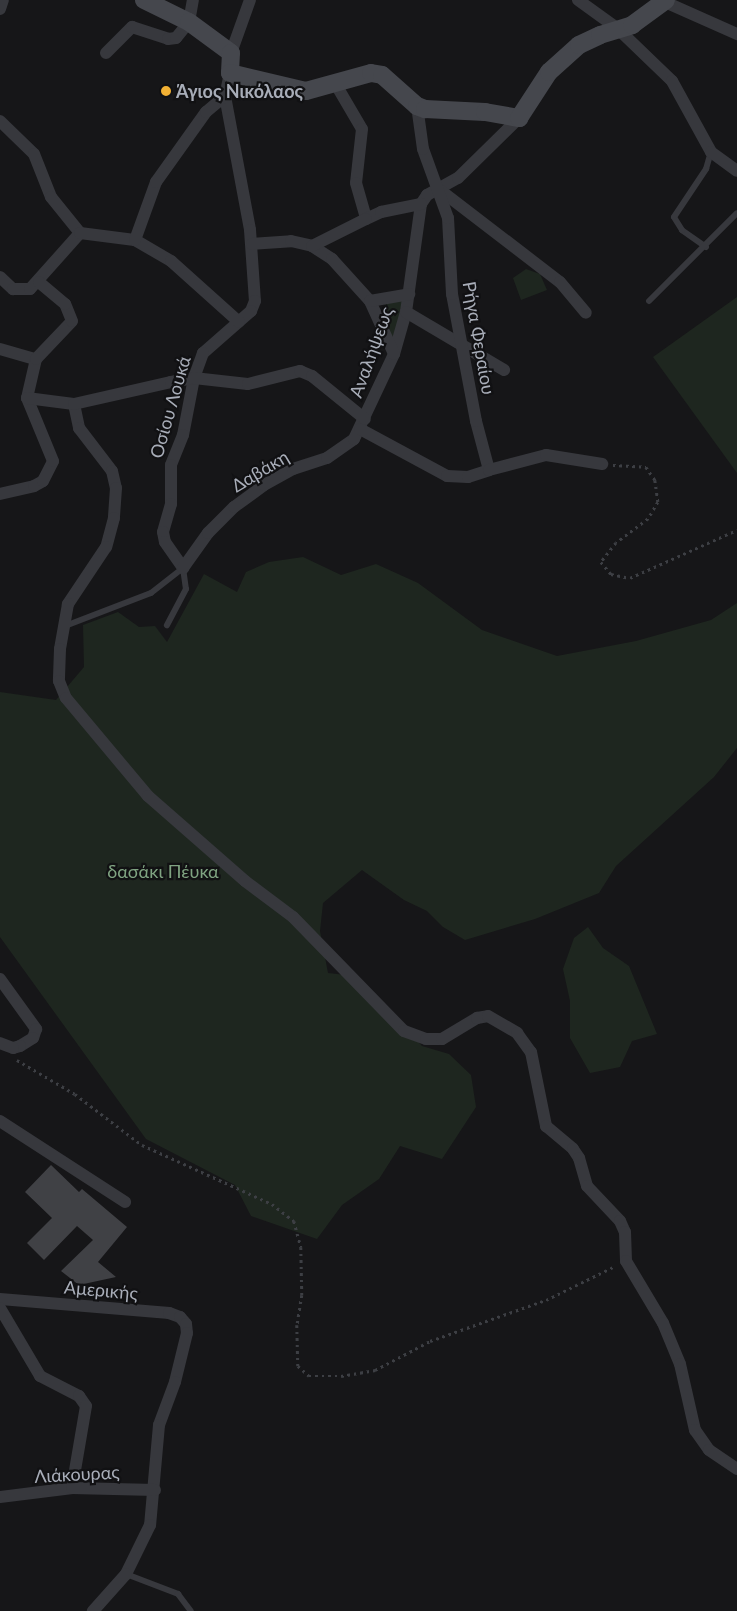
<!DOCTYPE html>
<meta charset="utf-8">
<style>
body{margin:0}
#map{position:relative;width:737px;height:1611px;overflow:hidden;background:#161618;font-family:Lato,sans-serif}
div>[style]{position:absolute}
.green>*{inset:0;background:#1e261f}
.building>*{inset:0;background:#404145}
.path>*{height:2.5px;margin-top:-1.25px;transform-origin:0;background:repeating-linear-gradient(90deg,#3d3f44 0 2.5px,transparent 0 6.5px)}
.service>*{height:6px;margin:-3px;padding:0 3px;transform-origin:3px;border-radius:3px;background:#37383d}
.minor>*{height:12px;margin:-6px;padding:0 6px;transform-origin:6px;border-radius:6px;background:#37383d}
.secondary>*{height:18px;margin:-9px;padding:0 9px;transform-origin:9px;border-radius:9px;background:#45474d}
.dots>*{width:14px;height:14px;translate:-50% -50%;box-sizing:border-box;border:2px solid #111113;border-radius:50%}
span{translate:-50% -50%;white-space:nowrap;text-align:center;line-height:1.15;-webkit-text-stroke:4.5px #111113;paint-order:stroke}
.poi-label{font-size:18px;color:#a8adb8;font-weight:700}
.left{translate:0 -50%;text-align:left}
.street-label{font-size:18px;color:#a8adb8}
.park-label{font-size:18px;color:#7fa381}
</style>
<div id="map">
<div class="green">
<i style="clip-path:polygon(526px 269px,540px 274px,547px 290px,521px 300px,513px 278px)"></i>
<i style="clip-path:polygon(737px 297px,737px 473px,653px 357px)"></i>
<i style="clip-path:polygon(404px 300px,392px 342px,384px 301px)"></i>
<i style="clip-path:polygon(303px 557px,341px 575px,376px 564px,418px 583px,482px 630px,557px 656px,636px 641px,711px 620px,737px 603px,737px 748px,714px 777px,616px 866px,599px 893px,535px 919px,465px 940px,443px 927px,427px 911px,404px 900px,362px 870px,323px 903px,320px 931px,328px 973px,355px 976px,385px 1004px,422px 1046px,449px 1054px,471px 1075px,476px 1107px,442px 1159px,400px 1146px,379px 1179px,342px 1205px,317px 1239px,251px 1216px,235px 1185px,146px 1139px,0 937px,0 692px,56px 700px,84px 667px,83px 625px,118px 612px,139px 627px,155px 626px,167px 642px,204px 574px,237px 592px,246px 572px,269px 562px)"></i>
<i style="clip-path:polygon(588px 927px,603px 948px,629px 966px,657px 1034px,632px 1041px,620px 1067px,590px 1073px,570px 1038px,570px 1001px,563px 969px,574px 938px)"></i>
</div>
<div class="building">
<i style="clip-path:polygon(51px 1165px,79px 1192px,82px 1189px,127px 1227px,98px 1262px,116px 1277px,79px 1285px,61px 1271px,93px 1240px,77px 1226px,44px 1260px,27px 1243px,52px 1218px,25px 1192px)"></i>
</div>
<div class="path">
<i style="left:613px;top:465px;width:33px;rotate:3deg"></i>
<i style="left:646px;top:467px;width:16px;rotate:55deg"></i>
<i style="left:655px;top:480px;width:22px;rotate:82deg"></i>
<i style="left:658px;top:502px;width:20px;rotate:120deg"></i>
<i style="left:648px;top:519px;width:40px;rotate:143deg"></i>
<i style="left:616px;top:543px;width:24px;rotate:128deg"></i>
<i style="left:601px;top:562px;width:16px;rotate:50deg"></i>
<i style="left:611px;top:574px;width:19px;rotate:12deg"></i>
<i style="left:630px;top:578px;width:117px;rotate:-24.2deg"></i>
<i style="left:17px;top:1060px;width:67px;rotate:30.4deg"></i>
<i style="left:75px;top:1094px;width:84px;rotate:37.3deg"></i>
<i style="left:142px;top:1145px;width:143px;rotate:24.4deg"></i>
<i style="left:272px;top:1204px;width:28px;rotate:38deg"></i>
<i style="left:294px;top:1221px;width:27px;rotate:75deg"></i>
<i style="left:301px;top:1247px;width:48px;rotate:88.8deg"></i>
<i style="left:302px;top:1295px;width:30px;rotate:99deg"></i>
<i style="left:297px;top:1325px;width:41px;rotate:88.6deg"></i>
<i style="left:298px;top:1366px;width:15px;rotate:42deg"></i>
<i style="left:309px;top:1376px;width:32px"></i>
<i style="left:341px;top:1376px;width:35px;rotate:-10deg"></i>
<i style="left:375px;top:1370px;width:62px;rotate:-27.8deg"></i>
<i style="left:430px;top:1341px;width:123px;rotate:-19.5deg"></i>
<i style="left:546px;top:1300px;width:77px;rotate:-26.2deg"></i>
</div>
<div class="service">
<i style="left:706px;top:247px;width:29px;rotate:-145deg"></i>
<i style="left:682px;top:230px;width:15px;rotate:-122deg"></i>
<i style="left:674px;top:217px;width:58px;rotate:-56.3deg"></i>
<i style="left:706px;top:169px;width:18px;rotate:-74deg"></i>
<i style="left:649px;top:301px;width:124px;rotate:-45deg"></i>
<i style="left:65px;top:626px;width:92px;rotate:-21deg"></i>
<i style="left:151px;top:593px;width:41px;rotate:-38deg"></i>
<i style="left:183px;top:568px;width:21px;rotate:82deg"></i>
<i style="left:186px;top:589px;width:41px;rotate:117.8deg"></i>
<i style="left:126px;top:1574px;width:56px;rotate:21deg"></i>
<i style="left:178px;top:1594px;width:21px;rotate:53deg"></i>
</div>
<div class="minor">
<i style="left:578px;top:0;width:49px;rotate:35.9deg"></i>
<i style="left:618px;top:29px;width:75px;rotate:43.9deg"></i>
<i style="left:672px;top:81px;width:81px;rotate:61.2deg"></i>
<i style="left:711px;top:152px;width:32px;rotate:36deg"></i>
<i style="left:665px;top:2px;width:79px;rotate:24deg"></i>
<i style="left:0;top:9px;width:9px;rotate:-72deg"></i>
<i style="left:106px;top:53px;width:37px;rotate:-45deg"></i>
<i style="left:132px;top:27px;width:38px;rotate:18deg"></i>
<i style="left:168px;top:39px;width:8px;rotate:-7deg"></i>
<i style="left:176px;top:38px;width:21px;rotate:-51deg"></i>
<i style="left:189px;top:22px;width:22px;rotate:-80deg"></i>
<i style="left:231px;top:53px;width:56px;rotate:-70.3deg"></i>
<i style="left:230px;top:73px;width:24px;rotate:102deg"></i>
<i style="left:225px;top:96px;width:136px;rotate:79.4deg"></i>
<i style="left:250px;top:230px;width:71px;rotate:86deg"></i>
<i style="left:255px;top:301px;width:11px;rotate:112deg"></i>
<i style="left:251px;top:311px;width:64px;rotate:138.8deg"></i>
<i style="left:203px;top:353px;width:27px;rotate:110deg"></i>
<i style="left:194px;top:378px;width:58px;rotate:100.9deg"></i>
<i style="left:183px;top:435px;width:32px;rotate:112deg"></i>
<i style="left:171px;top:465px;width:39px;rotate:90deg"></i>
<i style="left:171px;top:504px;width:29px;rotate:106deg"></i>
<i style="left:163px;top:532px;width:10px;rotate:79deg"></i>
<i style="left:165px;top:542px;width:32px;rotate:55deg"></i>
<i style="left:183px;top:568px;width:43px;rotate:-54.5deg"></i>
<i style="left:208px;top:533px;width:37px;rotate:-45deg"></i>
<i style="left:234px;top:507px;width:37px;rotate:-36deg"></i>
<i style="left:264px;top:485px;width:33px;rotate:-29deg"></i>
<i style="left:293px;top:469px;width:36px;rotate:-18deg"></i>
<i style="left:327px;top:458px;width:33px;rotate:-35deg"></i>
<i style="left:354px;top:439px;width:94px;rotate:-64.8deg"></i>
<i style="left:394px;top:354px;width:44px;rotate:-74.1deg"></i>
<i style="left:406px;top:312px;width:109px;rotate:-82.1deg"></i>
<i style="left:421px;top:204px;width:11px;rotate:-56deg"></i>
<i style="left:427px;top:195px;width:35px;rotate:-29deg"></i>
<i style="left:458px;top:178px;width:86px;rotate:-44.5deg"></i>
<i style="left:335px;top:83px;width:53px;rotate:59.6deg"></i>
<i style="left:362px;top:129px;width:54px;rotate:96.3deg"></i>
<i style="left:356px;top:183px;width:37px;rotate:74deg"></i>
<i style="left:366px;top:219px;width:17px;rotate:-25deg"></i>
<i style="left:381px;top:212px;width:41px;rotate:-11.3deg"></i>
<i style="left:0;top:121px;width:47px;rotate:44.1deg"></i>
<i style="left:34px;top:154px;width:46px;rotate:68.4deg"></i>
<i style="left:51px;top:197px;width:46px;rotate:51.1deg"></i>
<i style="left:440px;top:190px;width:151px;rotate:37.5deg"></i>
<i style="left:560px;top:282px;width:40px;rotate:50deg"></i>
<i style="left:135px;top:240px;width:42px;rotate:30.3deg"></i>
<i style="left:171px;top:261px;width:91px;rotate:41.9deg"></i>
<i style="left:252px;top:244px;width:39px;rotate:-4deg"></i>
<i style="left:291px;top:241px;width:22px;rotate:13deg"></i>
<i style="left:312px;top:246px;width:24px;rotate:33deg"></i>
<i style="left:332px;top:259px;width:57px;rotate:47.9deg"></i>
<i style="left:370px;top:301px;width:58px;rotate:65.6deg"></i>
<i style="left:312px;top:246px;width:60px;rotate:-26.6deg"></i>
<i style="left:0;top:277px;width:18px;rotate:43deg"></i>
<i style="left:13px;top:289px;width:17px"></i>
<i style="left:30px;top:289px;width:75px;rotate:-48.2deg"></i>
<i style="left:80px;top:233px;width:55px;rotate:7.3deg"></i>
<i style="left:135px;top:240px;width:62px;rotate:-70.1deg"></i>
<i style="left:156px;top:182px;width:86px;rotate:-54.5deg"></i>
<i style="left:206px;top:112px;width:25px;rotate:-40deg"></i>
<i style="left:370px;top:301px;width:40px;rotate:-10deg"></i>
<i style="left:406px;top:312px;width:114px;rotate:30.6deg"></i>
<i style="left:0;top:349px;width:37px;rotate:16deg"></i>
<i style="left:27px;top:398px;width:40px;rotate:-77deg"></i>
<i style="left:36px;top:359px;width:52px;rotate:-46.5deg"></i>
<i style="left:72px;top:321px;width:18px;rotate:-112deg"></i>
<i style="left:65px;top:304px;width:34px;rotate:-140deg"></i>
<i style="left:74px;top:404px;width:25px;rotate:78deg"></i>
<i style="left:79px;top:428px;width:54px;rotate:52.5deg"></i>
<i style="left:112px;top:471px;width:17px;rotate:77deg"></i>
<i style="left:116px;top:488px;width:30px;rotate:94deg"></i>
<i style="left:114px;top:518px;width:30px;rotate:105deg"></i>
<i style="left:106px;top:547px;width:69px;rotate:123.7deg"></i>
<i style="left:68px;top:604px;width:46px;rotate:100.1deg"></i>
<i style="left:60px;top:649px;width:32px;rotate:92deg"></i>
<i style="left:59px;top:681px;width:18px;rotate:68deg"></i>
<i style="left:66px;top:698px;width:128px;rotate:50.1deg"></i>
<i style="left:148px;top:796px;width:129px;rotate:41.2deg"></i>
<i style="left:245px;top:881px;width:60px;rotate:36.9deg"></i>
<i style="left:293px;top:917px;width:159px;rotate:45.8deg"></i>
<i style="left:404px;top:1031px;width:23px;rotate:20deg"></i>
<i style="left:426px;top:1039px;width:16px"></i>
<i style="left:442px;top:1039px;width:41px;rotate:-31deg"></i>
<i style="left:477px;top:1018px;width:11px;rotate:-10deg"></i>
<i style="left:488px;top:1016px;width:34px;rotate:30deg"></i>
<i style="left:517px;top:1033px;width:24px;rotate:54deg"></i>
<i style="left:531px;top:1052px;width:76px;rotate:78.5deg"></i>
<i style="left:546px;top:1126px;width:35px;rotate:40deg"></i>
<i style="left:573px;top:1149px;width:11px;rotate:56deg"></i>
<i style="left:579px;top:1158px;width:29px;rotate:74deg"></i>
<i style="left:587px;top:1186px;width:48px;rotate:46.7deg"></i>
<i style="left:620px;top:1221px;width:12px;rotate:66deg"></i>
<i style="left:625px;top:1232px;width:29px;rotate:88deg"></i>
<i style="left:626px;top:1261px;width:72px;rotate:59.2deg"></i>
<i style="left:663px;top:1323px;width:44px;rotate:67.5deg"></i>
<i style="left:680px;top:1364px;width:68px;rotate:77.2deg"></i>
<i style="left:695px;top:1430px;width:24px;rotate:55deg"></i>
<i style="left:709px;top:1450px;width:34px;rotate:34deg"></i>
<i style="left:360px;top:429px;width:99px;rotate:28.4deg"></i>
<i style="left:447px;top:476px;width:21px;rotate:3deg"></i>
<i style="left:468px;top:477px;width:22px;rotate:-18deg"></i>
<i style="left:489px;top:470px;width:51px;rotate:-104.9deg"></i>
<i style="left:476px;top:421px;width:129px;rotate:-100.7deg"></i>
<i style="left:452px;top:294px;width:76px;rotate:-93deg"></i>
<i style="left:448px;top:218px;width:73px;rotate:-109.9deg"></i>
<i style="left:423px;top:149px;width:43px;rotate:-97.9deg"></i>
<i style="left:489px;top:470px;width:59px;rotate:-14.7deg"></i>
<i style="left:546px;top:455px;width:57px;rotate:9.1deg"></i>
<i style="left:0;top:494px;width:35px;rotate:-13deg"></i>
<i style="left:34px;top:486px;width:10px;rotate:-29deg"></i>
<i style="left:43px;top:481px;width:22px;rotate:-63deg"></i>
<i style="left:53px;top:461px;width:68px;rotate:-112.4deg"></i>
<i style="left:27px;top:398px;width:47px;rotate:7.3deg"></i>
<i style="left:74px;top:404px;width:99px;rotate:-12.8deg"></i>
<i style="left:171px;top:382px;width:23px;rotate:-10deg"></i>
<i style="left:194px;top:378px;width:54px;rotate:6.3deg"></i>
<i style="left:248px;top:384px;width:54px;rotate:-14deg"></i>
<i style="left:300px;top:371px;width:13px;rotate:23deg"></i>
<i style="left:312px;top:376px;width:68px;rotate:39.1deg"></i>
<i style="left:0;top:979px;width:62px;rotate:54.2deg"></i>
<i style="left:36px;top:1029px;width:9px;rotate:108deg"></i>
<i style="left:33px;top:1038px;width:15px;rotate:148deg"></i>
<i style="left:20px;top:1046px;width:7px;rotate:164deg"></i>
<i style="left:13px;top:1048px;width:14px;rotate:-159deg"></i>
<i style="left:0;top:1121px;width:149px;rotate:32.9deg"></i>
<i style="left:0;top:1299px;width:170px;rotate:4.7deg"></i>
<i style="left:169px;top:1313px;width:12px;rotate:20deg"></i>
<i style="left:180px;top:1317px;width:9px;rotate:49deg"></i>
<i style="left:186px;top:1324px;width:9px;rotate:84deg"></i>
<i style="left:187px;top:1333px;width:50px;rotate:103.8deg"></i>
<i style="left:175px;top:1382px;width:46px;rotate:110.4deg"></i>
<i style="left:159px;top:1425px;width:100px;rotate:95.1deg"></i>
<i style="left:150px;top:1525px;width:55px;rotate:116.1deg"></i>
<i style="left:126px;top:1574px;width:50px;rotate:131.7deg"></i>
<i style="left:0;top:1308px;width:79px;rotate:59.5deg"></i>
<i style="left:40px;top:1376px;width:44px;rotate:27.1deg"></i>
<i style="left:79px;top:1396px;width:12px;rotate:55deg"></i>
<i style="left:86px;top:1406px;width:83px;rotate:99.7deg"></i>
<i style="left:0;top:1497px;width:73px;rotate:-7.1deg"></i>
<i style="left:72px;top:1488px;width:83px;rotate:1.4deg"></i>
</div>
<div class="secondary">
<i style="left:144px;top:0;width:50px;rotate:26.1deg"></i>
<i style="left:189px;top:22px;width:52px;rotate:36.4deg"></i>
<i style="left:231px;top:53px;width:20px;rotate:93deg"></i>
<i style="left:230px;top:73px;width:78px;rotate:13.3deg"></i>
<i style="left:306px;top:91px;width:67px;rotate:-15.5deg"></i>
<i style="left:371px;top:73px;width:11px;rotate:10deg"></i>
<i style="left:382px;top:75px;width:47px;rotate:41.5deg"></i>
<i style="left:417px;top:106px;width:9px;rotate:21deg"></i>
<i style="left:425px;top:109px;width:60px;rotate:2.9deg"></i>
<i style="left:485px;top:112px;width:35px;rotate:10deg"></i>
<i style="left:519px;top:118px;width:55px;rotate:-56.9deg"></i>
<i style="left:549px;top:72px;width:40px;rotate:-42deg"></i>
<i style="left:579px;top:45px;width:23px;rotate:-25deg"></i>
<i style="left:600px;top:35px;width:34px;rotate:-17deg"></i>
<i style="left:632px;top:25px;width:42px;rotate:-36.3deg"></i>
</div>
<div class="dots">
<i style="left:166px;top:91px;background:#f2b134"></i>
</div>
<div class="poi-label">
<span class="left" style="left:176px;top:91px">Άγιος Νικόλαος</span>
</div>
<div class="street-label">
<span style="left:479px;top:338px;rotate:80deg">Ρήγα Φεραίου</span>
<span style="left:371px;top:352px;rotate:-70deg">Αναλήψεως</span>
<span style="left:170px;top:407px;rotate:-74deg">Οσίου Λουκά</span>
<span style="left:260px;top:471px;rotate:-31deg">Δαβάκη</span>
<span style="left:101px;top:1290px;rotate:5deg">Αμερικής</span>
<span style="left:77px;top:1474px;rotate:-3deg">Λιάκουρας</span>
</div>
<div class="park-label">
<span style="left:163px;top:871px">δασάκι Πέυκα</span>
</div>
</div>
